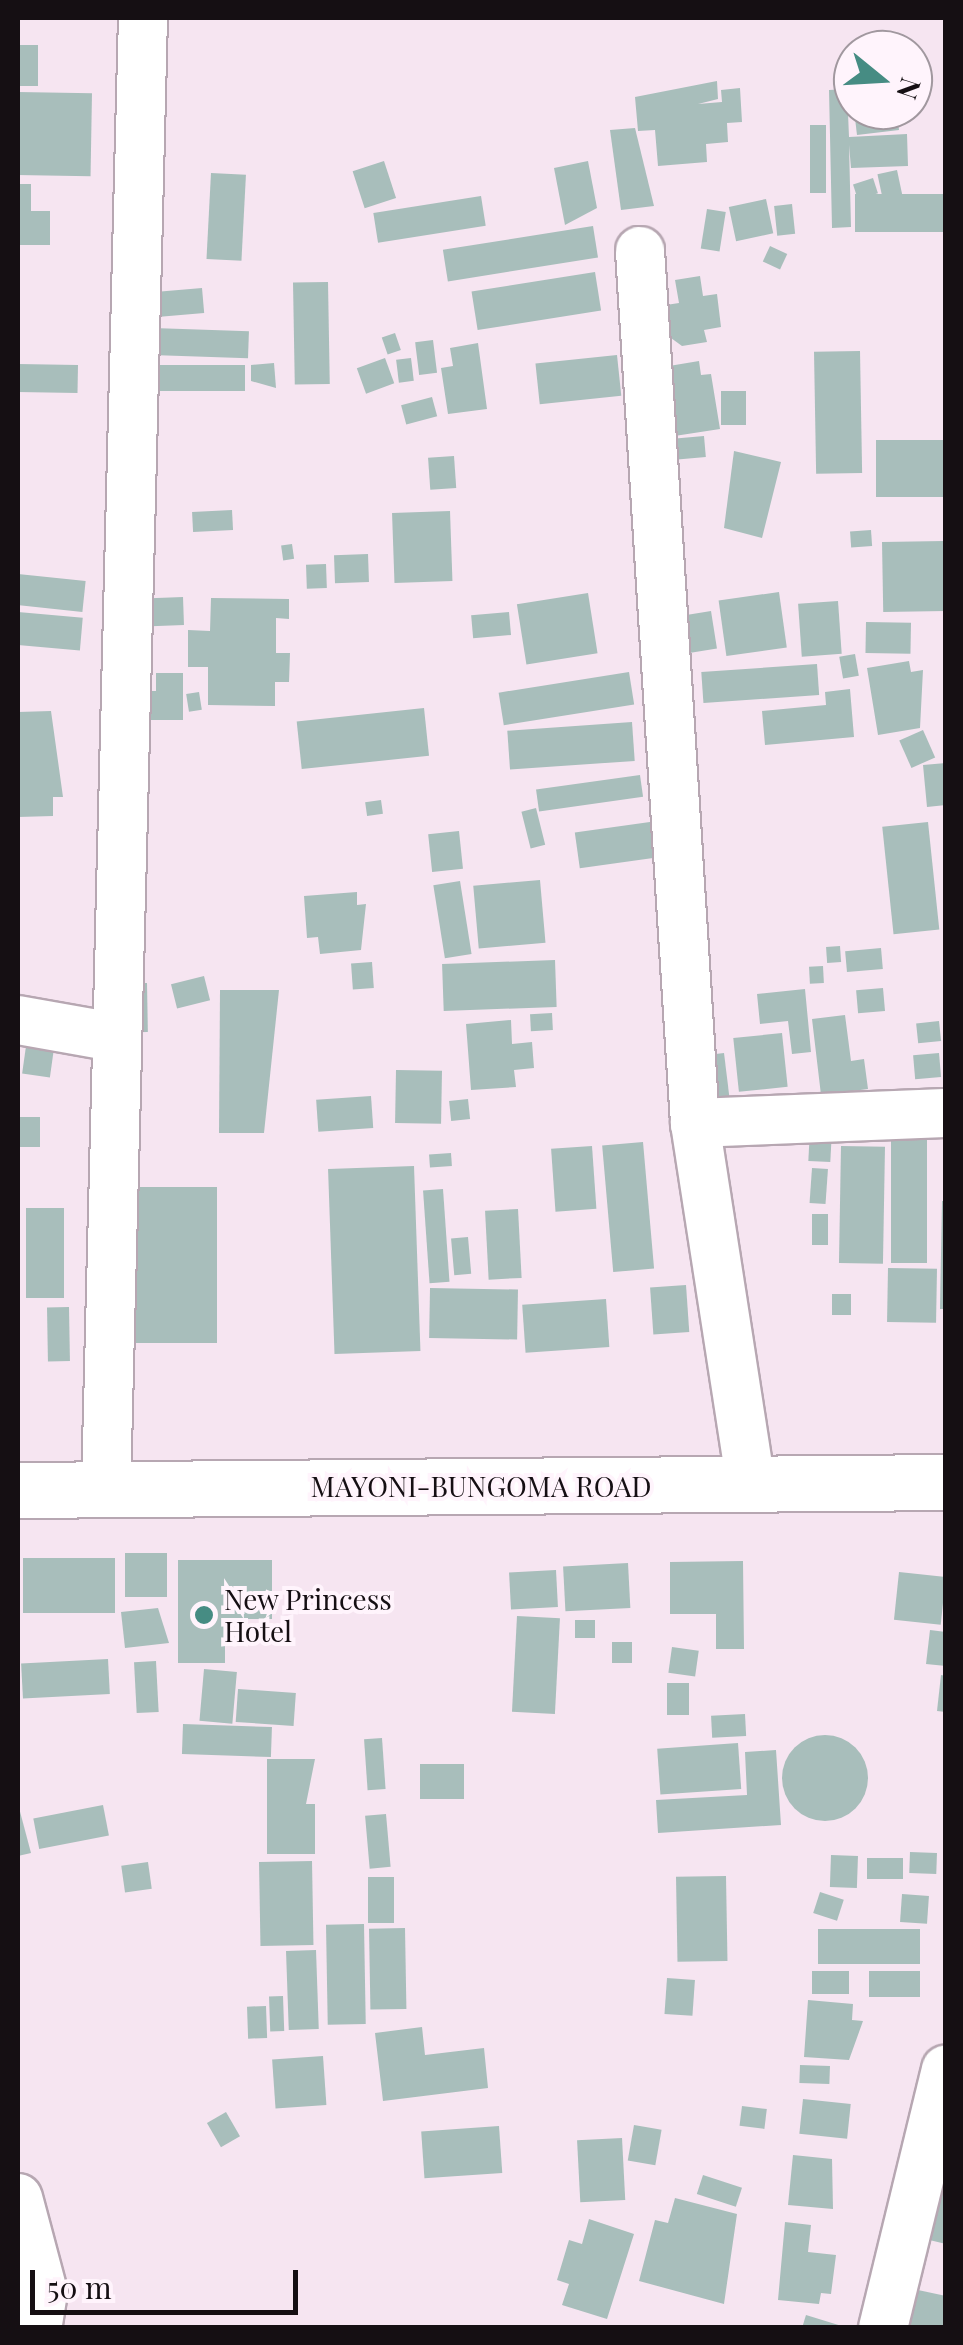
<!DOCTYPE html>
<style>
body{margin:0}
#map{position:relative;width:963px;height:2345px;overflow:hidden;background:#f6e5f1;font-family:"Playfair Display",serif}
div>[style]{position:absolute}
.building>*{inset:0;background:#a8bebb;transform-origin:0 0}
.round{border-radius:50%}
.roads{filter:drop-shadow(2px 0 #b7a7b2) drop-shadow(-2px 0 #b7a7b2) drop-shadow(0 2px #b7a7b2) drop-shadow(0 -2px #b7a7b2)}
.minor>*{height:48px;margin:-24px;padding:0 24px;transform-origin:24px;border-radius:24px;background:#fff}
.major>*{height:55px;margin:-27.5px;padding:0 27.5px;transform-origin:27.5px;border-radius:27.5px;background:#fff}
.dots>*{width:28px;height:28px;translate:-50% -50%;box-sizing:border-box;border:5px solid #fff4fc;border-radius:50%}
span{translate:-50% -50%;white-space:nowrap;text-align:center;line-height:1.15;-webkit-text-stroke:8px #fff4fc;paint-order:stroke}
.street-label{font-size:28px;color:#150f13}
.poi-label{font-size:28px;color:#150f13}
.left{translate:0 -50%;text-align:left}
.frame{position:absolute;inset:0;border:20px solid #150f13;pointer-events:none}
.north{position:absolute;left:833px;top:30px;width:100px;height:100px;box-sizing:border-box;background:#fff4fc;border:2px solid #a1989f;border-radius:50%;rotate:108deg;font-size:28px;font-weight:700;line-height:40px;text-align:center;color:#150f13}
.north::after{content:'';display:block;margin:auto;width:35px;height:45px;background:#468c83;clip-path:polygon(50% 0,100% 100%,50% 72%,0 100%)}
.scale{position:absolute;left:30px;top:2270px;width:268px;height:45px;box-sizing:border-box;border:5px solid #150f13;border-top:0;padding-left:12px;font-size:30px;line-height:35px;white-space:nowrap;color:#150f13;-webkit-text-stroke:8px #fff4fc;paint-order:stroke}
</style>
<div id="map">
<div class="building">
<i style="left:18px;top:45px;width:20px;height:41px"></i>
<i style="clip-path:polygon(913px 67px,924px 102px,913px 105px)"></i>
<i style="clip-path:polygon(717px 81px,718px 99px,698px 104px,722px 102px,721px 90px,740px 88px,742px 122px,727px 123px,728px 142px,706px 144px,707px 162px,658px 166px,655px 130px,638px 131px,635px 97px)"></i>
<i style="clip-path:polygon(847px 89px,849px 137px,907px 134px,908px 166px,851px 168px,849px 145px,851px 227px,832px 228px,829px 90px)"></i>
<i style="left:18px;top:92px;width:74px;height:83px;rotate:1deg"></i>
<i style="clip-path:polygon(854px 110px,897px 110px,899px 130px,857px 135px)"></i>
<i style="left:810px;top:125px;width:16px;height:68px"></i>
<i style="clip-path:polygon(635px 128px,654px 206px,621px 210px,610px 130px)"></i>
<i style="left:384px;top:161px;width:39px;height:33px;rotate:72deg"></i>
<i style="clip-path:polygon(588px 161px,597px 208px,565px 225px,554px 168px)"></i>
<i style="left:897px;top:170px;width:25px;height:20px;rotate:78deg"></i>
<i style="left:211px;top:173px;width:35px;height:86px;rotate:3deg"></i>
<i style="left:873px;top:178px;width:16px;height:21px;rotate:72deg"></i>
<i style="clip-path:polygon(18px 184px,31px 184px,31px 211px,50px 211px,50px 245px,18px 245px)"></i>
<i style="left:946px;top:194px;width:38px;height:91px;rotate:90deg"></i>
<i style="left:481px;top:196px;width:30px;height:109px;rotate:81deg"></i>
<i style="left:766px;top:199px;width:35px;height:38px;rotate:78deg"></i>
<i style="left:792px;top:204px;width:30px;height:18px;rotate:84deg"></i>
<i style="left:707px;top:209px;width:19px;height:40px;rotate:9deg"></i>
<i style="left:593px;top:226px;width:32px;height:152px;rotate:81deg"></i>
<i style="left:770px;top:246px;width:19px;height:17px;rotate:25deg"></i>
<i style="left:595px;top:272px;width:39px;height:125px;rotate:81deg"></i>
<i style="clip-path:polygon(700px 276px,703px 296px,717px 294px,721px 327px,704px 330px,707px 342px,682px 346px,671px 338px,666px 305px,679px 303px,675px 280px)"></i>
<i style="left:328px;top:282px;width:102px;height:35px;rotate:89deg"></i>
<i style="left:202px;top:288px;width:25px;height:53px;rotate:85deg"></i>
<i style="left:153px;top:328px;width:96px;height:27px;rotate:2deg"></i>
<i style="left:395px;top:333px;width:18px;height:14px;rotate:71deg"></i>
<i style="left:433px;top:340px;width:33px;height:18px;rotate:83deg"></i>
<i style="clip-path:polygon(478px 343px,487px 409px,448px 414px,441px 368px,453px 366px,450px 348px)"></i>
<i style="left:860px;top:351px;width:122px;height:46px;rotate:89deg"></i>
<i style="left:617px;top:355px;width:41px;height:82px;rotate:84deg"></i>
<i style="left:385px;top:358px;width:27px;height:30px;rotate:70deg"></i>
<i style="left:411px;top:358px;width:23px;height:15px;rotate:83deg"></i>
<i style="clip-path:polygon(699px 361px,701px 375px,711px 374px,720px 429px,668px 437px,657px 368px)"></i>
<i style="clip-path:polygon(274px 363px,276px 388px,251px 381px,251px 365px)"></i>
<i style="left:18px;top:364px;width:60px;height:28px;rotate:1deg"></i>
<i style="left:245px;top:365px;width:26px;height:92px;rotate:90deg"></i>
<i style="left:721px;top:391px;width:25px;height:34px"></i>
<i style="left:432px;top:397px;width:20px;height:32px;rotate:75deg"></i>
<i style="left:704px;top:436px;width:21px;height:34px;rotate:85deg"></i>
<i style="left:946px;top:440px;width:57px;height:70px;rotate:90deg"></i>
<i style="clip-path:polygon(734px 451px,781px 462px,762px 538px,724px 528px)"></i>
<i style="left:454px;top:456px;width:32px;height:26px;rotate:86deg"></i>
<i style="left:232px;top:510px;width:20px;height:40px;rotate:87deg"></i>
<i style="left:450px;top:511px;width:70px;height:58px;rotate:88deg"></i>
<i style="left:871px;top:530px;width:16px;height:21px;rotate:86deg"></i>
<i style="left:944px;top:541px;width:70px;height:62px;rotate:89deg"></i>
<i style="left:292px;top:544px;width:15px;height:11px;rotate:82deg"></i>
<i style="left:368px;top:554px;width:28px;height:34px;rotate:88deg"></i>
<i style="left:326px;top:564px;width:24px;height:20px;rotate:88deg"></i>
<i style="left:18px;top:574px;width:68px;height:31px;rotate:6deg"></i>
<i style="left:779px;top:592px;width:56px;height:61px;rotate:82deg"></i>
<i style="left:588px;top:593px;width:61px;height:72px;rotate:81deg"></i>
<i style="left:183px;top:597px;width:28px;height:33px;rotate:88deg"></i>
<i style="clip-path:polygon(211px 598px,289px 599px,289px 619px,276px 618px,276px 653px,290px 653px,289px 682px,275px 682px,275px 706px,208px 705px,208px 667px,188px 667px,188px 630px,210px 631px)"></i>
<i style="left:838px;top:601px;width:53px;height:40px;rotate:86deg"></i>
<i style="left:711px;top:611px;width:38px;height:28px;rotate:81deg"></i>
<i style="left:18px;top:612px;width:65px;height:33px;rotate:5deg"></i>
<i style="left:509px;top:612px;width:23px;height:38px;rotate:85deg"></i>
<i style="left:866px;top:622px;width:45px;height:31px;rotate:1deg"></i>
<i style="left:855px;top:654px;width:22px;height:16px;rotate:80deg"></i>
<i style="clip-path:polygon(909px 661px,911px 672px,923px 670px,920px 728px,878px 735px,867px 668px)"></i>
<i style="left:817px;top:664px;width:31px;height:116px;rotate:86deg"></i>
<i style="left:629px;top:672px;width:33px;height:132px;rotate:81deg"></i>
<i style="clip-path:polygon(156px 673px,183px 673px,183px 720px,135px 720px,135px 691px,156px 691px)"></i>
<i style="clip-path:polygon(850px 689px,854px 737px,765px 745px,762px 711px,826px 705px,825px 692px)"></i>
<i style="left:199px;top:692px;width:18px;height:13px;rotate:81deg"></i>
<i style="left:424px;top:708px;width:48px;height:128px;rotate:84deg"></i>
<i style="clip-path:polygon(51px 711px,63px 797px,53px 797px,53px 816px,18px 817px,18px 712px)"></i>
<i style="left:632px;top:722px;width:39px;height:125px;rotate:86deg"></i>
<i style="left:923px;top:730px;width:30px;height:26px;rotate:66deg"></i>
<i style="clip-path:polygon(946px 763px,946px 805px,927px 807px,923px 765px)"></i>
<i style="left:640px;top:775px;width:22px;height:105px;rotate:82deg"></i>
<i style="left:381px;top:800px;width:14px;height:16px;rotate:82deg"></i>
<i style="left:536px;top:808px;width:38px;height:15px;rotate:76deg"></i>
<i style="left:657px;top:821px;width:36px;height:83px;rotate:82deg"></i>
<i style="left:928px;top:822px;width:108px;height:46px;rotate:84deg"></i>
<i style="left:459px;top:831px;width:38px;height:31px;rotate:84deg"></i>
<i style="left:540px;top:880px;width:63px;height:67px;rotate:85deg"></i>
<i style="left:460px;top:881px;width:74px;height:27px;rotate:81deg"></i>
<i style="clip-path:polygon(357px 892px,357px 905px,366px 904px,361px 950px,320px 954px,318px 937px,307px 938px,304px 896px)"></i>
<i style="left:840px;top:946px;width:16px;height:14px;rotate:86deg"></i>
<i style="left:881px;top:948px;width:21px;height:36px;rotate:85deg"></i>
<i style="left:555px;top:960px;width:47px;height:113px;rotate:88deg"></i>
<i style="left:372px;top:962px;width:26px;height:21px;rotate:86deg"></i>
<i style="left:823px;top:966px;width:17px;height:14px;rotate:87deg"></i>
<i style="left:204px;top:976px;width:25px;height:34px;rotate:76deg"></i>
<i style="left:147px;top:983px;width:49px;height:28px;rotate:89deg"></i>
<i style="left:883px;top:988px;width:23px;height:27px;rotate:85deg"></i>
<i style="clip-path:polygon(805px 989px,811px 1052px,792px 1054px,788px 1021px,760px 1024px,757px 994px)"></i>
<i style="clip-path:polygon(220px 990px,279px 990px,264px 1133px,219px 1133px)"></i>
<i style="left:552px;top:1013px;width:17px;height:22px;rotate:87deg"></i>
<i style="clip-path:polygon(845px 1015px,851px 1061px,864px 1059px,868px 1089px,821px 1095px,812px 1019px)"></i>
<i style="clip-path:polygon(511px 1020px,512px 1044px,532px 1042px,534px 1068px,514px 1070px,516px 1087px,471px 1090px,466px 1024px)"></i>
<i style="left:939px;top:1021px;width:20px;height:23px;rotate:84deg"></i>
<i style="left:28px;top:1032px;width:28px;height:42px;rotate:8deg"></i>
<i style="left:782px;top:1033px;width:54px;height:49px;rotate:84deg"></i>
<i style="left:724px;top:1053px;width:47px;height:21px;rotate:83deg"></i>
<i style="left:939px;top:1053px;width:24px;height:26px;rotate:85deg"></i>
<i style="left:396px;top:1070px;width:46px;height:53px;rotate:1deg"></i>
<i style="left:371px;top:1096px;width:32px;height:55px;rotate:86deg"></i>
<i style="left:468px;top:1099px;width:20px;height:19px;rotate:84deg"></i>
<i style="left:18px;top:1117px;width:22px;height:30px"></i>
<i style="left:810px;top:1129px;width:22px;height:32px;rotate:3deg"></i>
<i style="left:891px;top:1135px;width:36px;height:128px"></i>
<i style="left:643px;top:1142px;width:127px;height:41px;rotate:85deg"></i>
<i style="left:592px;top:1146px;width:63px;height:41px;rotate:86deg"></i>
<i style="left:841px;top:1146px;width:44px;height:117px;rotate:1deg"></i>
<i style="left:451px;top:1153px;width:13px;height:22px;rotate:86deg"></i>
<i style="left:414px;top:1166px;width:185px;height:86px;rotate:88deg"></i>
<i style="left:812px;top:1168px;width:16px;height:35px;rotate:4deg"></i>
<i style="left:217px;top:1187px;width:156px;height:100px;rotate:90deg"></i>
<i style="left:443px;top:1189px;width:93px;height:20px;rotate:86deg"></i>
<i style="clip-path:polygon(942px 1201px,946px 1201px,946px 1309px,940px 1309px)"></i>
<i style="left:64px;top:1208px;width:90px;height:38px;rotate:90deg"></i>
<i style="left:518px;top:1209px;width:69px;height:33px;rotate:87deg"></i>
<i style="left:812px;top:1214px;width:16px;height:31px"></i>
<i style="left:468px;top:1237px;width:37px;height:17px;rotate:85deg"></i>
<i style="left:888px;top:1268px;width:49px;height:54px;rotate:1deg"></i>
<i style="left:686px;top:1285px;width:47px;height:36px;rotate:86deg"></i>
<i style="left:430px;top:1288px;width:88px;height:50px;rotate:1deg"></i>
<i style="left:832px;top:1294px;width:19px;height:21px"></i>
<i style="left:606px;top:1299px;width:48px;height:84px;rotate:86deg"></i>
<i style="left:69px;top:1307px;width:54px;height:22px;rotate:89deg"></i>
<i style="left:125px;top:1553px;width:42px;height:44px"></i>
<i style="left:115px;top:1558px;width:55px;height:92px;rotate:90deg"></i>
<i style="clip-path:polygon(178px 1560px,272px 1560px,272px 1619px,225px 1619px,225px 1663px,178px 1663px)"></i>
<i style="clip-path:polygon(743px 1561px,744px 1649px,716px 1649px,716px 1614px,670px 1614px,670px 1562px)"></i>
<i style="left:628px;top:1563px;width:45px;height:65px;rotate:87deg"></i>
<i style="left:556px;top:1570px;width:37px;height:47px;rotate:87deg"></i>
<i style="left:899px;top:1572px;width:47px;height:48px;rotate:6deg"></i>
<i style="clip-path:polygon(158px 1608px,169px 1643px,125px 1648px,121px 1612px)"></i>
<i style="left:517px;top:1616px;width:43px;height:96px;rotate:3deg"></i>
<i style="left:595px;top:1620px;width:18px;height:20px;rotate:90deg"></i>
<i style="clip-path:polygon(930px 1630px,946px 1632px,946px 1666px,926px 1664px)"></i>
<i style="left:632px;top:1642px;width:21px;height:20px;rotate:90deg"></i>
<i style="left:672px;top:1647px;width:27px;height:26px;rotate:8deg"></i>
<i style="left:108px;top:1659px;width:35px;height:87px;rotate:87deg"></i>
<i style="left:156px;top:1661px;width:51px;height:22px;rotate:87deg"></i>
<i style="left:204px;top:1669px;width:33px;height:52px;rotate:5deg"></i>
<i style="clip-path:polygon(941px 1675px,946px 1676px,946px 1712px,937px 1711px)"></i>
<i style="left:689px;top:1683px;width:32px;height:22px;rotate:90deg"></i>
<i style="left:238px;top:1689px;width:58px;height:33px;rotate:4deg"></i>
<i style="left:745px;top:1714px;width:22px;height:34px;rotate:87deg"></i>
<i style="left:183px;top:1724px;width:89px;height:30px;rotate:2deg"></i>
<i class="round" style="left:782px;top:1735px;width:86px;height:86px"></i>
<i style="left:382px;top:1738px;width:51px;height:18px;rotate:86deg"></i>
<i style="left:738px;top:1743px;width:46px;height:81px;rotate:86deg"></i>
<i style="clip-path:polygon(776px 1750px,781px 1825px,658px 1833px,656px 1800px,747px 1795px,745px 1752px)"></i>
<i style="clip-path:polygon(267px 1759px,315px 1759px,306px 1804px,315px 1804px,315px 1854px,267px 1854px)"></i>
<i style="left:420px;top:1764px;width:44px;height:35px"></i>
<i style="clip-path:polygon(18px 1804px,31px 1853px,18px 1856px)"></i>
<i style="left:103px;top:1805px;width:31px;height:71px;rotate:79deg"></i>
<i style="left:386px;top:1814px;width:53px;height:21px;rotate:85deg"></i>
<i style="left:910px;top:1852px;width:27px;height:21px;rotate:2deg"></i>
<i style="left:831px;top:1855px;width:27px;height:32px;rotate:2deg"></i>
<i style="left:867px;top:1858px;width:36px;height:21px"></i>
<i style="left:312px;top:1861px;width:84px;height:53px;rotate:89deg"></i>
<i style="left:148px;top:1862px;width:27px;height:27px;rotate:82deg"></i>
<i style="left:726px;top:1876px;width:85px;height:50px;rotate:89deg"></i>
<i style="left:368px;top:1877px;width:26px;height:46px"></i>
<i style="left:820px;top:1892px;width:25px;height:22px;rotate:18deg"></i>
<i style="left:902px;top:1894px;width:27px;height:28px;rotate:4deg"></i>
<i style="left:364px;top:1924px;width:100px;height:38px;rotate:89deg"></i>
<i style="left:405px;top:1928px;width:81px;height:36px;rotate:89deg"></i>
<i style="left:818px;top:1929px;width:102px;height:35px"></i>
<i style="left:316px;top:1950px;width:79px;height:30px;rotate:88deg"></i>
<i style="left:812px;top:1971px;width:37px;height:23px"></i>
<i style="left:869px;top:1971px;width:51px;height:26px"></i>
<i style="left:667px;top:1978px;width:28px;height:36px;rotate:4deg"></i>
<i style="left:283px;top:1996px;width:35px;height:14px;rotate:88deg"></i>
<i style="clip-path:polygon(808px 2000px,853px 2004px,852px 2020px,863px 2021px,849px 2060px,804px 2057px)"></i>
<i style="left:266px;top:2006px;width:32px;height:19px;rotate:88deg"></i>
<i style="clip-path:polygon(422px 2027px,425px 2055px,484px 2048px,488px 2088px,383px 2101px,375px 2033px)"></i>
<i style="left:323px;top:2056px;width:49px;height:51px;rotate:86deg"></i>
<i style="left:800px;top:2065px;width:30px;height:18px;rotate:2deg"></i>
<i style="left:803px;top:2099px;width:48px;height:35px;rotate:6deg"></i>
<i style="left:742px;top:2106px;width:25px;height:20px;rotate:7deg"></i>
<i style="left:226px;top:2112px;width:28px;height:22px;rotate:60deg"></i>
<i style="left:634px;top:2125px;width:28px;height:36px;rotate:10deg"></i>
<i style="left:499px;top:2126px;width:47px;height:78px;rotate:86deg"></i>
<i style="left:622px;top:2138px;width:62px;height:45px;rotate:87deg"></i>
<i style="clip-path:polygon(946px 2140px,946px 2244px,921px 2238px)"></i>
<i style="clip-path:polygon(793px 2155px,832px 2159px,833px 2209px,788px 2205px)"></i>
<i style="left:703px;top:2175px;width:41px;height:20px;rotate:18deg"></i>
<i style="clip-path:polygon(675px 2198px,737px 2214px,724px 2304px,639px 2281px,655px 2220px,668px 2223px)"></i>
<i style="clip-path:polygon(589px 2219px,634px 2234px,607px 2319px,562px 2305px,569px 2284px,557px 2280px,569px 2240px,582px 2244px)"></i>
<i style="clip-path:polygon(785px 2222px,811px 2225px,808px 2252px,836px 2255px,831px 2294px,821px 2293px,819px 2304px,778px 2300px)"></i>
<i style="clip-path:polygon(918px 2290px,946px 2296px,946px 2328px,909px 2328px)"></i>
<i style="clip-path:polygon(806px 2315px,845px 2327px,845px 2328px,802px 2328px)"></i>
</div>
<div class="roads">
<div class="minor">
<i style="left:640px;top:251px;width:874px;rotate:86.39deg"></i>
<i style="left:695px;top:1123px;width:366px;rotate:81.2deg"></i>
<i style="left:18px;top:1020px;width:97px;rotate:10.1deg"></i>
<i style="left:695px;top:1123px;width:251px;rotate:-2.3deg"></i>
<i style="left:106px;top:1488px;width:1470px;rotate:-88.56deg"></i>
<i style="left:18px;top:2198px;width:97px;rotate:75.1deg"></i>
<i style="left:43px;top:2292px;width:36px;rotate:99deg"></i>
<i style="left:883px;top:2328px;width:266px;rotate:-76.3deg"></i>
</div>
<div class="major">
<i style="left:18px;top:1490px;width:928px;rotate:-0.49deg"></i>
</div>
</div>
<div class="dots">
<i style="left:204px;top:1615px;background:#468c83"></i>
</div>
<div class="street-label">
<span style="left:481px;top:1486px">MAYONI-BUNGOMA ROAD</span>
</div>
<div class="poi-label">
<span class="left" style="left:224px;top:1615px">New Princess<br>Hotel</span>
</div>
<div class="frame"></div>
<div class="north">N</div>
<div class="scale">50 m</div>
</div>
